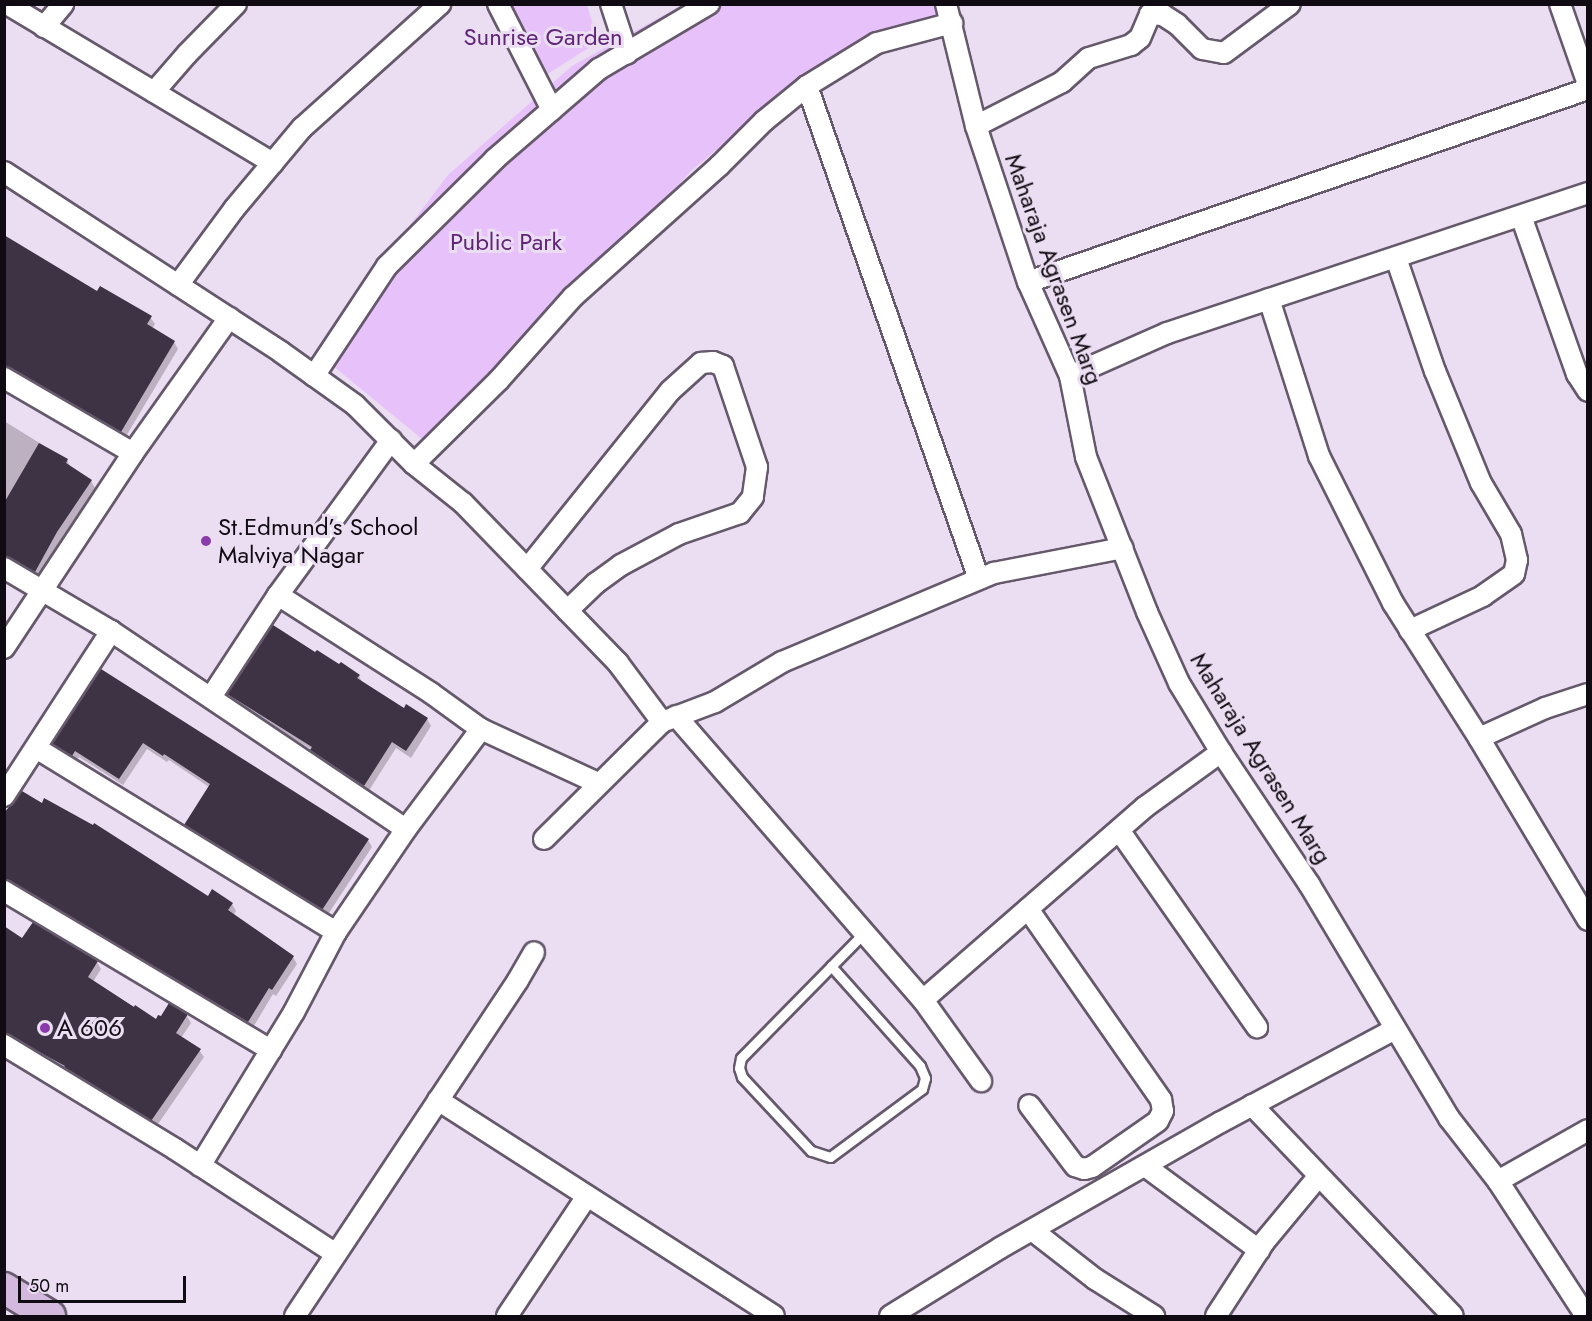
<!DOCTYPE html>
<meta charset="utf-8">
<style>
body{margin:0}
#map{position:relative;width:1592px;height:1321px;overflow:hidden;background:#ebddf2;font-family:Jost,sans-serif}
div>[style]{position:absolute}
.green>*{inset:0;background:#e7c1f9}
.shadow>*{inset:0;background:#0003}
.building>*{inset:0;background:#3e3344}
.roads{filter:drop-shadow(2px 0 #65596b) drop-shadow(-2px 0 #65596b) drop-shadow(0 2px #65596b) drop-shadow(0 -2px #65596b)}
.service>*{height:9px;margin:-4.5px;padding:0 4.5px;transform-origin:4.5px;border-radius:4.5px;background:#fff}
.minor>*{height:20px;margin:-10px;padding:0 10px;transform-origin:10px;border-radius:10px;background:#fff}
.primary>*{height:30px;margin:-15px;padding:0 15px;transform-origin:15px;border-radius:15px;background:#d3b9de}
.dots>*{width:16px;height:16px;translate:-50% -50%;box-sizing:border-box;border:3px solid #ebddf2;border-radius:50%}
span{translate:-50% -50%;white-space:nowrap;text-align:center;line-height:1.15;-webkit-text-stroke:6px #ebddf2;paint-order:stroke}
.park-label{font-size:24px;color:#5f2576}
.street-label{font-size:24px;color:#100b12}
.poi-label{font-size:24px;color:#100b12}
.left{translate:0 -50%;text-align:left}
.frame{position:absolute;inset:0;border:6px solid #100b12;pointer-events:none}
.scale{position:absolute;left:18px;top:1276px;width:168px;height:27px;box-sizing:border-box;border:3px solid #100b12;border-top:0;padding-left:8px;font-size:18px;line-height:21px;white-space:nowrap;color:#100b12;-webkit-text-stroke:4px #ebddf2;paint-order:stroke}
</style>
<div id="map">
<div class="green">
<i style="clip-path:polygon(490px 5px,587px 5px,598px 42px,530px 85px)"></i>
<i style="clip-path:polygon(682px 5px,937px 5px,943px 26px,800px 82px,692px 170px,433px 448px,315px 351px,448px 175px,572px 66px)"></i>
</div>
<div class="shadow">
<i style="clip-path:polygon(4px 237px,97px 293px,150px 317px,155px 324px,152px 329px,174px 342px,178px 349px,125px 438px,4px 370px)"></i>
<i style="clip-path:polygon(4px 421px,67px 460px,71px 468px,91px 481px,95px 488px,61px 539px,39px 578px,4px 556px)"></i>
<i style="clip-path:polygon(4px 617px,9px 624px,4px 631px)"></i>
<i style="clip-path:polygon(316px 654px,359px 676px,363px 684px,404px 710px,427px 719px,431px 726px,411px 758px,396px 748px,368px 792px,316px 757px,311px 749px,233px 702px,229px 694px)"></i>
<i style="clip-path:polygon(101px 671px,368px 840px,372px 847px,327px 916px,190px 832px,185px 825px,209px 787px,169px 760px,167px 762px,147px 749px,123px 785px,79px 757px,76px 762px,58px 751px,54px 744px)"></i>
<i style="clip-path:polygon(4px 816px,208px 898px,232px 904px,236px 911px,233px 916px,293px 957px,297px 964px,276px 996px,273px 994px,252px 1029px,4px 880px)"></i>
<i style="clip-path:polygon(4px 927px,23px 940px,97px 962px,101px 969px,93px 982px,157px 1021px,187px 1016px,191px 1023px,181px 1038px,199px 1050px,204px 1057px,156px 1127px,70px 1075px,67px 1070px,22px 1045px,4px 1038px)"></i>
</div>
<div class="building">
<i style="clip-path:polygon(4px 235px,97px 291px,100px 286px,152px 316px,147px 324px,175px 341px,121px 432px,4px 366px)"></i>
<i style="clip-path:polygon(39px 443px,68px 459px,66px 463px,92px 480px,57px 532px,35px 572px,4px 556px,4px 503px)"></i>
<i style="clip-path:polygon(273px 625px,315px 652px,317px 650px,339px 664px,341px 662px,360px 675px,357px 678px,404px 708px,406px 704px,428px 718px,406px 751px,392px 742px,364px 786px,310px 750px,312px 747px,227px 694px)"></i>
<i style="clip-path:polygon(101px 669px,369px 839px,322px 910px,184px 825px,210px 784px,164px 754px,163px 756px,143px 743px,119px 779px,75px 751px,72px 756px,52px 744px)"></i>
<i style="clip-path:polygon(22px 791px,42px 803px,44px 798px,93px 825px,94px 823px,208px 896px,212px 889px,233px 903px,228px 910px,294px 956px,272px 990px,269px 988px,248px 1022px,4px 878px,4px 813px)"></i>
<i style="clip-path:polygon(33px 922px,98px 961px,88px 977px,134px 1007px,135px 1005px,156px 1019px,158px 1015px,161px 1016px,169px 1003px,188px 1014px,176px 1033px,201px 1049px,151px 1121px,64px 1067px,65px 1066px,4px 1033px,4px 926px,22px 938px)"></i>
</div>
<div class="roads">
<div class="service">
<i style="left:831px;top:966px;width:134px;rotate:48.3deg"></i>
<i style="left:920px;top:1066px;width:13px;rotate:67deg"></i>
<i style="left:925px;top:1078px;width:11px;rotate:105deg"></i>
<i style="left:922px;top:1089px;width:114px;rotate:143.5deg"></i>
<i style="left:830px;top:1157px;width:20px;rotate:-162deg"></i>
<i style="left:811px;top:1151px;width:101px;rotate:-133deg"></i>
<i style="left:742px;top:1077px;width:9px;rotate:-108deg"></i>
<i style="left:739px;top:1068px;width:10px;rotate:-79deg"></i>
<i style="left:741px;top:1058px;width:177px;rotate:-45.5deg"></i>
</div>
<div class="minor">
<i style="left:7px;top:4px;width:310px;rotate:30.9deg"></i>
<i style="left:498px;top:4px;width:119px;rotate:63deg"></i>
<i style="left:611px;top:4px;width:52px;rotate:71.9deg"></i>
<i style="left:946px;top:4px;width:126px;rotate:76.2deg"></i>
<i style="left:976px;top:126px;width:164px;rotate:71.6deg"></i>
<i style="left:1028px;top:282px;width:103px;rotate:65.9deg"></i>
<i style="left:1070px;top:376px;width:83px;rotate:78.8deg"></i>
<i style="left:1086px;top:457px;width:167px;rotate:68.5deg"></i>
<i style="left:1147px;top:612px;width:78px;rotate:65.7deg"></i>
<i style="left:1179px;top:683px;width:81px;rotate:58.7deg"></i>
<i style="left:1221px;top:752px;width:159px;rotate:56.3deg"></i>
<i style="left:1309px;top:884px;width:273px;rotate:59.1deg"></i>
<i style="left:1449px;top:1118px;width:80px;rotate:52.1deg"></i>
<i style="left:1498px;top:1181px;width:161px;rotate:56.9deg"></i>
<i style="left:1560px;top:4px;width:85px;rotate:70.7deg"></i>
<i style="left:44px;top:27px;width:30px;rotate:-50deg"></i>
<i style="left:807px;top:86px;width:522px;rotate:70.77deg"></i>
<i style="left:154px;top:92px;width:50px;rotate:-49deg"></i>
<i style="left:187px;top:54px;width:70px;rotate:-45.6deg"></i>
<i style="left:976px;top:126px;width:97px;rotate:-27.1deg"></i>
<i style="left:1062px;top:82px;width:36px;rotate:-42deg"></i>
<i style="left:1089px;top:58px;width:44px;rotate:-17.2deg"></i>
<i style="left:1131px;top:45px;width:11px;rotate:-38deg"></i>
<i style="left:1140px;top:38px;width:26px;rotate:-67deg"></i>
<i style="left:1150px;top:14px;width:13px;rotate:4deg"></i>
<i style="left:1163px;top:15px;width:17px;rotate:33deg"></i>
<i style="left:1177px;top:24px;width:35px;rotate:45deg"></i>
<i style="left:1202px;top:49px;width:22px;rotate:10deg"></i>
<i style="left:1224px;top:53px;width:82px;rotate:-36.6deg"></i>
<i style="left:4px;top:172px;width:330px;rotate:33deg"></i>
<i style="left:281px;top:352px;width:91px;rotate:35.6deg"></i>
<i style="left:355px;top:405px;width:83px;rotate:45deg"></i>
<i style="left:414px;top:464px;width:63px;rotate:38.5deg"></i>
<i style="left:463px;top:503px;width:223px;rotate:45.9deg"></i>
<i style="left:618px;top:663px;width:74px;rotate:53.3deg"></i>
<i style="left:1521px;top:216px;width:168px;rotate:70.5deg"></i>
<i style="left:1577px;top:374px;width:20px;rotate:57deg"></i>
<i style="left:1396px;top:258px;width:120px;rotate:71deg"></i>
<i style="left:1435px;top:371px;width:121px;rotate:67.7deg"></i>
<i style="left:1481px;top:483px;width:59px;rotate:59.5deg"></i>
<i style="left:1511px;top:534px;width:27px;rotate:77deg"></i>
<i style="left:1517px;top:560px;width:14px;rotate:102deg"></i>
<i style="left:1514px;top:574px;width:38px;rotate:145deg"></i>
<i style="left:1483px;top:596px;width:81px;rotate:155deg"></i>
<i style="left:1028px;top:282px;width:592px;rotate:-19.02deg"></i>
<i style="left:178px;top:285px;width:94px;rotate:-53.6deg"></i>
<i style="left:234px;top:209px;width:106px;rotate:-50deg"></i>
<i style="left:302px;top:128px;width:186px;rotate:-41.9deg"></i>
<i style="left:1269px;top:299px;width:165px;rotate:72.3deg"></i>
<i style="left:1319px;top:456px;width:165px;rotate:63.3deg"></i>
<i style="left:1393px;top:603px;width:160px;rotate:57.5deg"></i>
<i style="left:1479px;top:738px;width:212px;rotate:59.1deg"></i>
<i style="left:314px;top:376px;width:132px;rotate:-56.4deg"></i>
<i style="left:387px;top:266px;width:152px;rotate:-44.7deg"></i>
<i style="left:495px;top:159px;width:138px;rotate:-40.9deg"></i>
<i style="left:599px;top:69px;width:128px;rotate:-30.6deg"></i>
<i style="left:1070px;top:376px;width:106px;rotate:-23.9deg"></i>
<i style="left:1167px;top:333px;width:444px;rotate:-18.4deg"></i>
<i style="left:4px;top:378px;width:149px;rotate:30.2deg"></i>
<i style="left:414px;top:464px;width:120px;rotate:-44.7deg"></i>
<i style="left:499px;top:380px;width:111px;rotate:-48.3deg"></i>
<i style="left:573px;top:297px;width:196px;rotate:-41.9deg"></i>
<i style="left:719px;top:166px;width:64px;rotate:-45deg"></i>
<i style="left:764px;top:121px;width:55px;rotate:-39.1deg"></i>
<i style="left:807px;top:86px;width:82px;rotate:-31.6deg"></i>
<i style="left:877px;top:43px;width:78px;rotate:-14.9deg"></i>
<i style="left:4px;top:568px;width:124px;rotate:30.5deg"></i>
<i style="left:111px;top:631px;width:355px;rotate:33.9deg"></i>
<i style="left:527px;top:569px;width:228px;rotate:-51.2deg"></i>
<i style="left:670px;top:391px;width:42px;rotate:-42.1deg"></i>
<i style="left:701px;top:363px;width:12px;rotate:-5deg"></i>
<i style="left:713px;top:362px;width:11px;rotate:22deg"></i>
<i style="left:723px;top:366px;width:107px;rotate:71.4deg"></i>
<i style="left:757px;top:467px;width:30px;rotate:98deg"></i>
<i style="left:753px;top:497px;width:21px;rotate:129deg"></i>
<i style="left:740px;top:513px;width:65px;rotate:161deg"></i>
<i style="left:679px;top:534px;width:66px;rotate:151.9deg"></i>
<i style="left:621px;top:565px;width:31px;rotate:144deg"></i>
<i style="left:596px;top:583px;width:40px;rotate:136deg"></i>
<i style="left:278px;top:595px;width:182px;rotate:32.6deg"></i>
<i style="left:431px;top:693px;width:62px;rotate:35.8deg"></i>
<i style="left:481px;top:729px;width:129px;rotate:24.8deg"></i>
<i style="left:4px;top:648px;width:234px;rotate:-56.5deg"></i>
<i style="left:133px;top:453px;width:166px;rotate:-54.6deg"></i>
<i style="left:211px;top:697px;width:122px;rotate:-56.7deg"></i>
<i style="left:278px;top:595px;width:192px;rotate:-53.9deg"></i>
<i style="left:676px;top:716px;width:376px;rotate:49deg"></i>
<i style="left:923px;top:1000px;width:100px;rotate:54.4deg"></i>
<i style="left:1479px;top:738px;width:72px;rotate:-24.4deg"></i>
<i style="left:1545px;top:708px;width:45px;rotate:-18deg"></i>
<i style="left:36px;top:748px;width:352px;rotate:31.5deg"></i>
<i style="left:4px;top:796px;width:197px;rotate:-57deg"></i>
<i style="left:1119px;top:830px;width:241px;rotate:55deg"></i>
<i style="left:544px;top:839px;width:166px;rotate:-44.8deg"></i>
<i style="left:662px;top:722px;width:57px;rotate:-20.7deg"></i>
<i style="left:715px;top:702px;width:78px;rotate:-30.8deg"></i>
<i style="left:782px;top:662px;width:230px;rotate:-22.8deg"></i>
<i style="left:994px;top:573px;width:131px;rotate:-11deg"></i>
<i style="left:4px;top:891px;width:311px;rotate:30.8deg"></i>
<i style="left:1028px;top:909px;width:233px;rotate:55.1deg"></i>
<i style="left:1161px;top:1100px;width:11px;rotate:80deg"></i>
<i style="left:1163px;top:1111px;width:11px;rotate:117deg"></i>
<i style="left:1158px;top:1121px;width:80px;rotate:145.1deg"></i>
<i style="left:1092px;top:1167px;width:8px;rotate:166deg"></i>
<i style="left:1084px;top:1169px;width:9px;rotate:-162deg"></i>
<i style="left:1075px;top:1166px;width:76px;rotate:-127deg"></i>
<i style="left:923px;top:1000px;width:294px;rotate:-41deg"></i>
<i style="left:1145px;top:807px;width:94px;rotate:-35.9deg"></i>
<i style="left:4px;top:1045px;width:200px;rotate:31.3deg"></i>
<i style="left:175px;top:1149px;width:192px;rotate:33.1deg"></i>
<i style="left:438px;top:1100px;width:399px;rotate:32.7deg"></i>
<i style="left:1252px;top:1105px;width:291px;rotate:46.4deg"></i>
<i style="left:200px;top:1166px;width:180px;rotate:-58.6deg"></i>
<i style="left:294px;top:1012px;width:90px;rotate:-62.3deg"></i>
<i style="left:336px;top:932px;width:125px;rotate:-55.8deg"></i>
<i style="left:406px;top:829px;width:125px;rotate:-53.1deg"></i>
<i style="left:1145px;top:1166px;width:142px;rotate:36.4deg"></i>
<i style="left:1498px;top:1181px;width:103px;rotate:-29.5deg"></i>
<i style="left:1032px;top:1230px;width:80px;rotate:37.9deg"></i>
<i style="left:1095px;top:1279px;width:70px;rotate:32.1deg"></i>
<i style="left:295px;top:1316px;width:403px;rotate:-56.4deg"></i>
<i style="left:518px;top:980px;width:32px;rotate:-60deg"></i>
<i style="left:507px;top:1316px;width:144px;rotate:-56.3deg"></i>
<i style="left:890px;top:1316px;width:129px;rotate:-31.7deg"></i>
<i style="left:1000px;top:1248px;width:254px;rotate:-29.7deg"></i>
<i style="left:1221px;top:1122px;width:197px;rotate:-28.1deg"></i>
<i style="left:1216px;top:1316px;width:88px;rotate:-57deg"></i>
<i style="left:1264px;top:1242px;width:85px;rotate:-50.3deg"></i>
</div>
<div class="primary">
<i style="left:4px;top:1288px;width:54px;rotate:31.3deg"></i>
</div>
</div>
<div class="dots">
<i style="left:206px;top:541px;background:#8a3aaa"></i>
<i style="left:45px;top:1028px;background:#8a3aaa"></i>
</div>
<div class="park-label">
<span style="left:543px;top:37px">Sunrise Garden</span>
<span style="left:506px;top:242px">Public Park</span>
</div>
<div class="street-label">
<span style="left:1054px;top:269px;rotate:70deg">Maharaja Agrasen Marg</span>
<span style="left:1261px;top:758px;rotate:58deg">Maharaja Agrasen Marg</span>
</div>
<div class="poi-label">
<span class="left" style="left:218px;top:541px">St.Edmund’s School<br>Malviya Nagar</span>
<span class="left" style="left:57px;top:1028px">A 606</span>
</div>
<div class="frame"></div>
<div class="scale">50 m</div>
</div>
